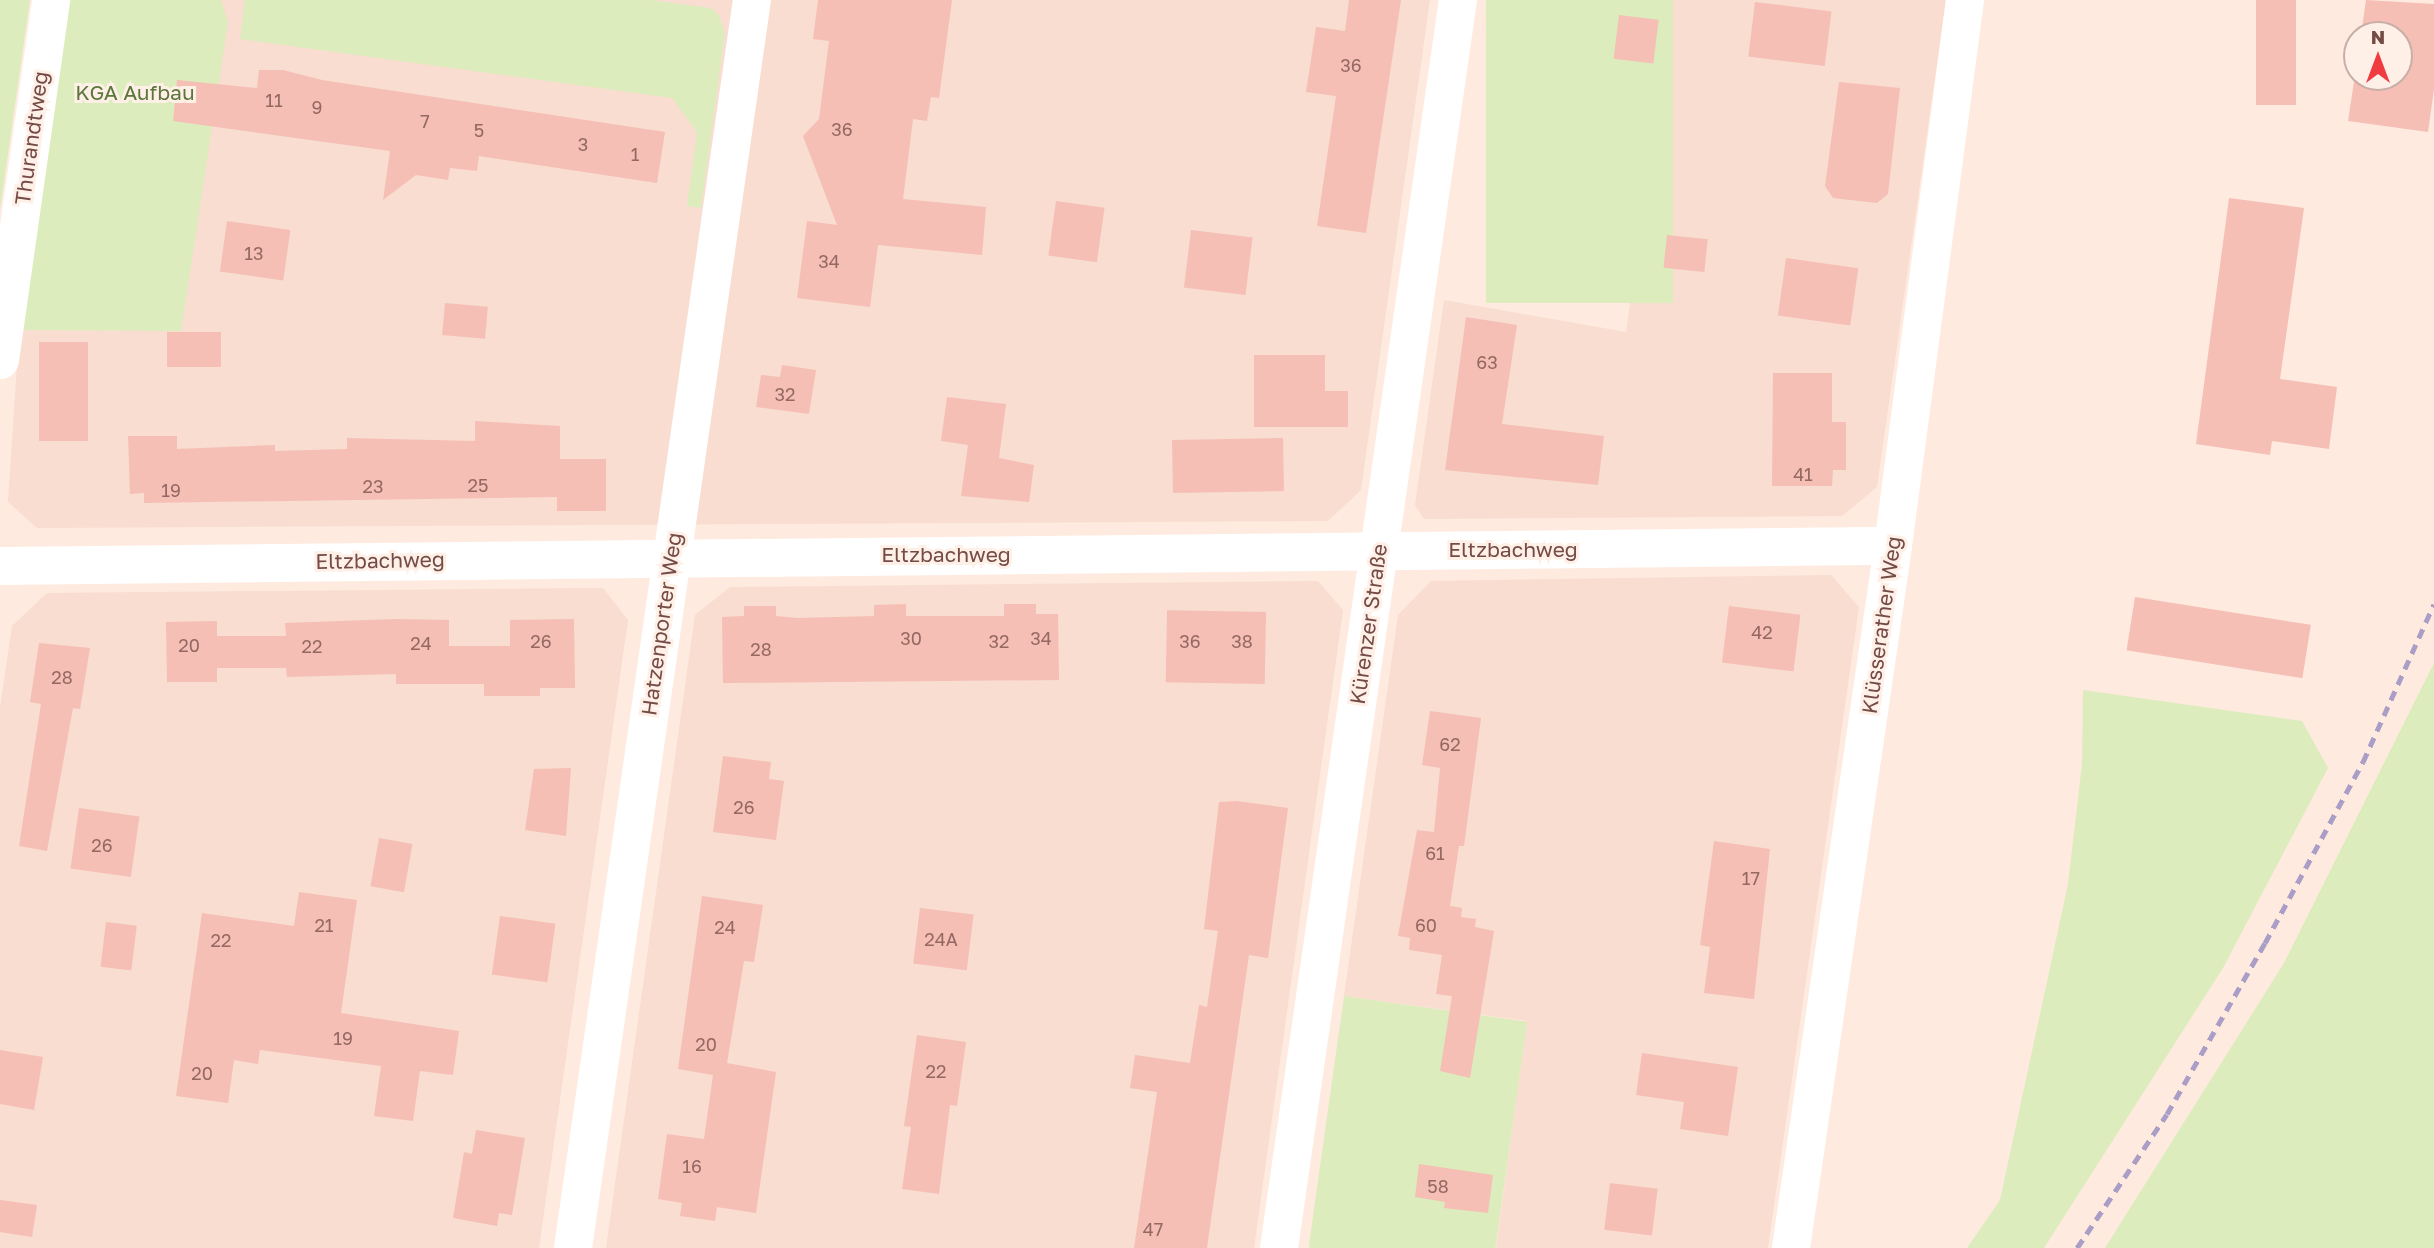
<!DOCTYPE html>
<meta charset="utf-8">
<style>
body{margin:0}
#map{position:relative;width:2434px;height:1248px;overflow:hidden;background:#feeadf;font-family:"Golos Text",sans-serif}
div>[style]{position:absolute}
.residential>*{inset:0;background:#f8ddd0}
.green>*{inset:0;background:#dcecbd;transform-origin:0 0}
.building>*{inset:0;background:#f5bfb5;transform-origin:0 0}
.minor>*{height:38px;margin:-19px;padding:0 19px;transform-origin:19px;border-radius:19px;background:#fff}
.rail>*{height:5px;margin-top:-2.5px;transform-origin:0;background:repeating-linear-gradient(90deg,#aa9ec7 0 10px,transparent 0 17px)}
span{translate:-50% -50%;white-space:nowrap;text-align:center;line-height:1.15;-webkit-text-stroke:6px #fff0e7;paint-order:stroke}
.number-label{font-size:18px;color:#956862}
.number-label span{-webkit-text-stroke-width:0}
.park-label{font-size:21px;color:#5b763b}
.street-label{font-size:21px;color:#754b46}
.north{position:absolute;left:2343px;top:21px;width:70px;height:70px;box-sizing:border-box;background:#fff0e7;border:2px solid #c8aea7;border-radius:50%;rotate:0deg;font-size:19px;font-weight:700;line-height:28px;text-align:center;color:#754b46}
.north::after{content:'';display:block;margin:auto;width:24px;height:32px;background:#f03c41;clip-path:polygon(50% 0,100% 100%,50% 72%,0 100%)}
</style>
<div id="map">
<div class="residential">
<i style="clip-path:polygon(41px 0,1430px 0,1361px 490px,1328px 521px,37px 528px,8px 502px)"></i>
<i style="clip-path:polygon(1673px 0,1946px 0,1877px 487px,1842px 516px,1424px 519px,1415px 505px,1444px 300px,1626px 332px)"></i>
<i style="clip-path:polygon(1831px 575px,1859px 607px,1768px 1248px,1496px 1248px,1527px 1021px,1344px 996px,1398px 615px,1431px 581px)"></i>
<i style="clip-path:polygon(1318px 581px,1343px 610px,1254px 1248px,606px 1248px,695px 615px,730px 587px)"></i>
<i style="clip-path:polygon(603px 588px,628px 620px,539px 1248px,0 1248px,0 708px,12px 626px,47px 593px)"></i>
</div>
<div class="green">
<i style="clip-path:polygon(0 0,30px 0,0 210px)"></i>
<i style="clip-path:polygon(68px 0,221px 0,228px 22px,181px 331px,20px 330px)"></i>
<i style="clip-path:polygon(245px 0,651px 0,710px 8px,719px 15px,725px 33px,701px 208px,687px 206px,697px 132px,672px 98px,240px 39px)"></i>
<i style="left:1486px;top:0;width:187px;height:303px"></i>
<i style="clip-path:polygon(2434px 663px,2434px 1248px,2105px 1248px,2284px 963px)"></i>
<i style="clip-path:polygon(2083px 690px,2302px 721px,2328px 768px,2223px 968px,2044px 1248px,1967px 1248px,2000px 1200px,2068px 884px,2082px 764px)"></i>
<i style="left:1344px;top:996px;width:185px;height:254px;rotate:8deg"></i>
</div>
<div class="building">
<i style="clip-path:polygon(818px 0,952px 0,939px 98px,931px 97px,927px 121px,913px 119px,903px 199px,986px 207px,982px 255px,878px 245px,870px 307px,797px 298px,807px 221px,837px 225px,803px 136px,819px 119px,829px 41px,813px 39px)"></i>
<i style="clip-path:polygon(1349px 0,1401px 0,1366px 233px,1317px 226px,1336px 96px,1306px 92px,1316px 27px,1345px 31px)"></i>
<i style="left:2256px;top:0;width:40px;height:105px"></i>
<i style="clip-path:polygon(2366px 0,2434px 4px,2434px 89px,2428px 132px,2348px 121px,2357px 62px,2357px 77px,2399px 77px,2399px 35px,2361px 35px)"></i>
<i style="left:1755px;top:2px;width:77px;height:55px;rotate:7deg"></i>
<i style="left:1619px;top:15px;width:40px;height:44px;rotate:7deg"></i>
<i style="clip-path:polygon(259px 70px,283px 70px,322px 80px,665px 132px,657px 183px,479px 156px,477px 171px,450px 168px,448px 180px,416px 175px,383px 200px,390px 151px,173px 121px,177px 80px,257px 88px)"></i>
<i style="clip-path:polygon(1839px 82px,1900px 88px,1888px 194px,1877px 203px,1833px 198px,1825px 186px)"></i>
<i style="clip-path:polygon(2229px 198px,2304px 208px,2280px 379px,2337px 387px,2329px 449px,2272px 441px,2270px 455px,2196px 444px)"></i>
<i style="left:1056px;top:201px;width:49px;height:55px;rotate:8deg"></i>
<i style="left:227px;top:221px;width:64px;height:51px;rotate:8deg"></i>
<i style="left:1191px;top:230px;width:62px;height:58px;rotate:7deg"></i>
<i style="left:1667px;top:235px;width:41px;height:33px;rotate:6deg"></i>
<i style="left:1786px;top:258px;width:73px;height:58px;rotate:8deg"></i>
<i style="left:445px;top:303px;width:43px;height:32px;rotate:5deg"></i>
<i style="clip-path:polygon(1466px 317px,1517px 325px,1502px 424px,1604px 436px,1598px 485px,1445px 470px)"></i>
<i style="left:167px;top:332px;width:54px;height:35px"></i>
<i style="left:39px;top:342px;width:49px;height:99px"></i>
<i style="clip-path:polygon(1254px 355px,1325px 355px,1325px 391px,1348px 391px,1348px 427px,1254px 427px)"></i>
<i style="clip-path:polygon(782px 365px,816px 370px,809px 414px,756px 407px,761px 375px,780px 377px)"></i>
<i style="clip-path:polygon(1773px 373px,1832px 373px,1832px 422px,1846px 422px,1846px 470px,1833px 470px,1832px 486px,1772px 486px)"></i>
<i style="clip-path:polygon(947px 397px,1006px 404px,999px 458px,1034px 465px,1029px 502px,961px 496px,968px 445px,941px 441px)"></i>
<i style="clip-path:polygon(475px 421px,560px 426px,560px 459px,606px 459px,606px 511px,557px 511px,557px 497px,144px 503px,144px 493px,130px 494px,128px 436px,177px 436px,177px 449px,275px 445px,275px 451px,347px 449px,347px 438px,475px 441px)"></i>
<i style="left:1283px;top:438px;width:53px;height:111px;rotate:89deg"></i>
<i style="left:2135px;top:597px;width:178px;height:54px;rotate:9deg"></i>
<i style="clip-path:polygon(906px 604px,906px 616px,1004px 616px,1004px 604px,1036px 604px,1036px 614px,1058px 614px,1059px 680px,723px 683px,722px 617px,744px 616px,744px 606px,776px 606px,776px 616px,798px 618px,874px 616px,874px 605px)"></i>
<i style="left:1729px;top:606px;width:72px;height:57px;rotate:7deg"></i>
<i style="left:1266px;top:612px;width:72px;height:99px;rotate:91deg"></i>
<i style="clip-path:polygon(396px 619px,449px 620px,449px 646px,510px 646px,510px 620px,574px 619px,575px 688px,540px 688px,540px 696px,484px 696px,484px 684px,396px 684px,396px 674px,287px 677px,286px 668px,217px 668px,217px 682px,167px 682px,166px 622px,217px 621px,217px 636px,286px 636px,285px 623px)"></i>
<i style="clip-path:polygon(39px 643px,90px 648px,80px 709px,73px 708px,47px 851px,19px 846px,41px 704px,30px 702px)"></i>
<i style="clip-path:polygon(1430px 711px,1481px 718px,1464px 846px,1459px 846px,1450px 906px,1462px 908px,1461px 917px,1476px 919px,1475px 927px,1494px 931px,1470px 1078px,1440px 1071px,1452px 996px,1436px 994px,1442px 955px,1409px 950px,1410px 938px,1398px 936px,1417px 830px,1434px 832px,1440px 768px,1422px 765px)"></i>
<i style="clip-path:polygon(723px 756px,771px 762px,769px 779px,784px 781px,776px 840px,713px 832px)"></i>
<i style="clip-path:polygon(571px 768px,566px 836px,525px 830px,534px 769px)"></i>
<i style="clip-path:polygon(1237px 801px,1288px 808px,1268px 958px,1249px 955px,1207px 1248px,1134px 1248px,1157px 1092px,1130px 1088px,1135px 1055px,1190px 1063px,1199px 1005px,1207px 1007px,1218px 931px,1204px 929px,1219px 802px)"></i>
<i style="left:79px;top:808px;width:61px;height:61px;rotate:8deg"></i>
<i style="left:379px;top:838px;width:34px;height:49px;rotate:10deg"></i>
<i style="clip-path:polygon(1714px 841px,1770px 849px,1754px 999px,1704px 993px,1710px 947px,1700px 945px)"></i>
<i style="clip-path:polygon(299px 892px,357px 900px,341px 1013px,459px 1031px,453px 1075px,420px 1071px,413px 1121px,374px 1116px,381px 1066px,260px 1050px,258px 1064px,234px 1060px,228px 1103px,176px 1096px,202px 913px,294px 926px)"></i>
<i style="clip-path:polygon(702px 896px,763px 905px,754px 962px,744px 961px,727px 1063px,776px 1072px,756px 1213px,717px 1207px,715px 1221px,680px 1216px,682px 1203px,658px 1199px,667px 1134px,704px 1139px,713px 1075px,678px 1069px)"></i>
<i style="left:920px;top:908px;width:54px;height:56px;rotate:7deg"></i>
<i style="left:500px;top:916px;width:56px;height:59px;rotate:8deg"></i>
<i style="left:106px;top:922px;width:31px;height:45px;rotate:7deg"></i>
<i style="clip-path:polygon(917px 1035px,966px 1042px,957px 1106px,950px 1105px,939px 1194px,902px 1189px,911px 1127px,904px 1126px)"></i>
<i style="clip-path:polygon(0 1050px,43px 1057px,34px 1110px,0 1104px)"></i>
<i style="clip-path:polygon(1642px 1053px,1738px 1067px,1728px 1136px,1680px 1129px,1684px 1102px,1636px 1095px)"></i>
<i style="clip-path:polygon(476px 1130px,525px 1138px,512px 1215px,499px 1213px,497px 1226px,453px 1218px,464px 1152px,472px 1154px)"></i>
<i style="clip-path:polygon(1419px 1164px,1493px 1175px,1488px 1213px,1444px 1208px,1445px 1202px,1415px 1197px)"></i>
<i style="left:1610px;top:1183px;width:48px;height:47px;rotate:7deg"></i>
<i style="clip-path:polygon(0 1200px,37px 1205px,32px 1237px,0 1232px)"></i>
</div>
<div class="minor">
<i style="left:0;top:360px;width:364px;rotate:-81.9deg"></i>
<i style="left:0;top:566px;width:1893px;rotate:-0.61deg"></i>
<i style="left:573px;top:1248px;width:1261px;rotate:-81.84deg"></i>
<i style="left:1279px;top:1248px;width:1261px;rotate:-81.84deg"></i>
<i style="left:1791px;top:1248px;width:709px;rotate:-81.73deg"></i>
<i style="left:1893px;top:546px;width:551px;rotate:-82.49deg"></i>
</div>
<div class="rail">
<i style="left:2077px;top:1248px;width:161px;rotate:-56.1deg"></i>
<i style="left:2167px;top:1114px;width:197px;rotate:-60.2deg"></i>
<i style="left:2265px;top:943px;width:206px;rotate:-61.6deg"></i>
<i style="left:2363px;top:762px;width:173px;rotate:-65.8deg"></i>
</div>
<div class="number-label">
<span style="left:1351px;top:65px">36</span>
<span style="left:274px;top:100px">11</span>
<span style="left:317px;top:107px">9</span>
<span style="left:425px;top:121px">7</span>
<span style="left:842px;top:129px">36</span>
<span style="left:479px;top:130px">5</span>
<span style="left:583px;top:144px">3</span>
<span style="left:635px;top:154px">1</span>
<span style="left:254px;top:253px">13</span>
<span style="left:829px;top:261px">34</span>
<span style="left:1487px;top:362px">63</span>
<span style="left:785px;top:394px">32</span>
<span style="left:1803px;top:474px">41</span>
<span style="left:478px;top:485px">25</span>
<span style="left:373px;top:486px">23</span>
<span style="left:171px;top:490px">19</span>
<span style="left:1762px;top:632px">42</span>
<span style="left:911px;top:638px">30</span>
<span style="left:1041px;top:638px">34</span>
<span style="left:541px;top:641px">26</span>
<span style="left:999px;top:641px">32</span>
<span style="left:1190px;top:641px">36</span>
<span style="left:1242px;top:641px">38</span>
<span style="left:421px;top:643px">24</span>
<span style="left:189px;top:645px">20</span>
<span style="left:312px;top:646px">22</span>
<span style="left:761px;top:649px">28</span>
<span style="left:62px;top:677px">28</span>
<span style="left:1450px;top:744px">62</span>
<span style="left:744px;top:807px">26</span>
<span style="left:102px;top:845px">26</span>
<span style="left:1435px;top:853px">61</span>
<span style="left:1751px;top:878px">17</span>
<span style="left:324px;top:925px">21</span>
<span style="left:1426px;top:925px">60</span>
<span style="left:725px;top:927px">24</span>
<span style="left:941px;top:939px">24A</span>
<span style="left:221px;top:940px">22</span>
<span style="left:343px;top:1038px">19</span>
<span style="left:706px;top:1044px">20</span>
<span style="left:936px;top:1071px">22</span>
<span style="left:202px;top:1073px">20</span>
<span style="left:692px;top:1166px">16</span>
<span style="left:1438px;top:1186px">58</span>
<span style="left:1153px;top:1229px">47</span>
</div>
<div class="park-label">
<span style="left:135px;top:92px">KGA Aufbau</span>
</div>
<div class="street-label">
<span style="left:31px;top:138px;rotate:-82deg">Thurandtweg</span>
<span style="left:1513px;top:549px">Eltzbachweg</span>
<span style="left:946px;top:554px">Eltzbachweg</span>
<span style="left:380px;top:560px;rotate:-1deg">Eltzbachweg</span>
<span style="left:661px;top:624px;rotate:-82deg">Hatzenporter Weg</span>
<span style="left:1368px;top:624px;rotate:-82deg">Kürenzer Straße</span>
<span style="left:1881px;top:625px;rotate:-82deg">Klüsserather Weg</span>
</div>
<div class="north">N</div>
</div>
